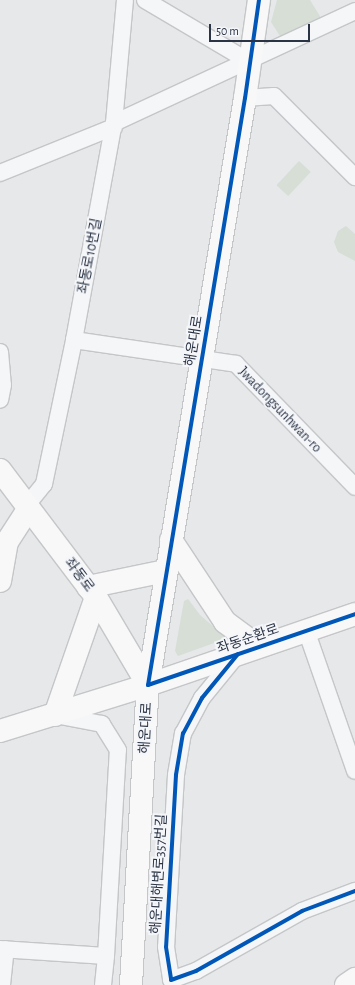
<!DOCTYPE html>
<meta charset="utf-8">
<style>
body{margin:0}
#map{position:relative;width:355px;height:985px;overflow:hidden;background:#e6e8ea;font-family:"Alegreya Sans","Noto Sans KR",sans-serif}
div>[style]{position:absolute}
.green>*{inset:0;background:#d6ded6;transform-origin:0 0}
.roads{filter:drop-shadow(1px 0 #c4c6c8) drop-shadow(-1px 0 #c4c6c8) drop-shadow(0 1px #c4c6c8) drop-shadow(0 -1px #c4c6c8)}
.street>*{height:16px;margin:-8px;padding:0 8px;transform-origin:8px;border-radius:8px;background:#f5f6f7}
.secondary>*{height:22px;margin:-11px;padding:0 11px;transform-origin:11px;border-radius:11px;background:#f8f8f8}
.cycleway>*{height:4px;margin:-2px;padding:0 2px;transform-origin:2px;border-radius:2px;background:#0057b8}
span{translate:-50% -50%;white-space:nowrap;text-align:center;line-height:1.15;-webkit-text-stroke:4px #f4f6f9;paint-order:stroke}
.street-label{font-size:14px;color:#2b3445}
.scale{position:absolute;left:209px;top:24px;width:101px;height:18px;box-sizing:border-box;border:2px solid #2b3445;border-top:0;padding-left:5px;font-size:12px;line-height:14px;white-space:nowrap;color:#2b3445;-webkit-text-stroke:3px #f4f6f9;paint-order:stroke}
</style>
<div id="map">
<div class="green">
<i style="clip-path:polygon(277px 0,310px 0,321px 18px,318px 24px,282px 39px,271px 22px)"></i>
<i style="left:299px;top:161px;width:16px;height:33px;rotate:43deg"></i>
<i style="clip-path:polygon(346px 226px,355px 234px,355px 261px,338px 252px,334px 242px,338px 231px)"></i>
<i style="clip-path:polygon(188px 599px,200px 615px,215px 628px,226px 633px,228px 638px,178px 656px,175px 651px,184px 601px)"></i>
</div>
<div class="roads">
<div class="street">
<i style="left:145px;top:0;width:120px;rotate:30.6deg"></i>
<i style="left:245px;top:98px;width:29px;rotate:-4deg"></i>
<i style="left:274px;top:96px;width:115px;rotate:45deg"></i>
<i style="left:114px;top:123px;width:266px;rotate:-24.9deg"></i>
<i style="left:0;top:173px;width:123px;rotate:-22deg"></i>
<i style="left:74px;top:340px;width:164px;rotate:8.4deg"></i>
<i style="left:236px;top:364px;width:171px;rotate:45.9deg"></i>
<i style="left:0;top:352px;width:33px;rotate:85deg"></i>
<i style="left:3px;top:385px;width:15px;rotate:101deg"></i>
<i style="left:27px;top:505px;width:27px;rotate:-51deg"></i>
<i style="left:44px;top:484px;width:147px;rotate:-78.2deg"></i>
<i style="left:74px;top:340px;width:221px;rotate:-79.6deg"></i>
<i style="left:114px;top:123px;width:123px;rotate:-84.9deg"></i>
<i style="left:306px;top:630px;width:149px;rotate:70.8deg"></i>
<i style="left:238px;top:654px;width:57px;rotate:129.3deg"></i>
<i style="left:202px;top:698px;width:40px;rotate:118deg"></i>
<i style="left:183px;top:733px;width:43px;rotate:99.5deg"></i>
<i style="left:176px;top:775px;width:172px;rotate:93.3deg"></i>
<i style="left:166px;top:947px;width:33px;rotate:81deg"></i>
<i style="left:171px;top:980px;width:27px;rotate:-20deg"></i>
<i style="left:196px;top:971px;width:122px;rotate:-29.5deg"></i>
<i style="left:302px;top:911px;width:57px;rotate:-20.7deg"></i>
<i style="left:0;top:949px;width:106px;rotate:3.8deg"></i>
<i style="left:106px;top:956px;width:206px;rotate:-86.7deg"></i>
<i style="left:118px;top:750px;width:31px;rotate:-122deg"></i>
<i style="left:102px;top:724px;width:48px;rotate:-169.2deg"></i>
<i style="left:2px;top:985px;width:36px;rotate:-84deg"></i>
<i style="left:103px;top:985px;width:29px;rotate:-84deg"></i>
</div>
<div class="secondary">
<i style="left:0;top:470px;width:159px;rotate:52.9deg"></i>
<i style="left:96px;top:597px;width:102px;rotate:59.4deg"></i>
<i style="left:171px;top:540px;width:98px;rotate:56.6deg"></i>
<i style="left:225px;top:622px;width:29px;rotate:36deg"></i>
<i style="left:248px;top:639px;width:21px;rotate:11deg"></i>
<i style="left:0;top:581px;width:40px;rotate:-80deg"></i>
<i style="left:7px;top:542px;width:40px;rotate:-57.1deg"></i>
<i style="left:88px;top:587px;width:79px;rotate:-11.7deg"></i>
<i style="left:55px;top:715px;width:125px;rotate:-70.8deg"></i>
<i style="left:0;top:731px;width:155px;rotate:-17.3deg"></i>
<i style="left:148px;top:685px;width:219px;rotate:-18.9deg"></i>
<i style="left:131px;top:985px;width:300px;rotate:-86.8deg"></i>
<i style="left:148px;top:685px;width:595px;rotate:-80.62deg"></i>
<i style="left:245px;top:98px;width:99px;rotate:-81.9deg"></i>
<i style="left:346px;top:985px;width:11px;rotate:-34deg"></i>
</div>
</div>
<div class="cycleway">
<i style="left:259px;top:0;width:99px;rotate:98.1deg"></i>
<i style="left:245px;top:98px;width:595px;rotate:99.38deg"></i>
<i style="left:148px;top:685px;width:219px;rotate:-18.9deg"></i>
<i style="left:238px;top:654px;width:57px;rotate:129.3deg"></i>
<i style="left:202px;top:698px;width:40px;rotate:118deg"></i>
<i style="left:183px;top:733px;width:43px;rotate:99.5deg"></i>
<i style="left:176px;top:775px;width:172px;rotate:93.3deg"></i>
<i style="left:166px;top:947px;width:33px;rotate:81deg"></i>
<i style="left:171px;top:980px;width:27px;rotate:-20deg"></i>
<i style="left:196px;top:971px;width:122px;rotate:-29.5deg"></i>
<i style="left:302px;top:911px;width:57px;rotate:-20.7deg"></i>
</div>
<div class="street-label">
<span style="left:90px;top:256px;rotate:-79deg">좌동로10번길</span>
<span style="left:194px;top:341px;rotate:-81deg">해운대로</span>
<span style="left:280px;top:410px;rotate:46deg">Jwadongsunhwan-ro</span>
<span style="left:79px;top:575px;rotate:53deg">좌동로</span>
<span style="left:248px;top:639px;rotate:-19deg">좌동순환로</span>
<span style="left:146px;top:728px;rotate:-87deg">해운대로</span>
<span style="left:159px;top:874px;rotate:-87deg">해운대해변로357번길</span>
</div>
<div class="scale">50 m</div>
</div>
